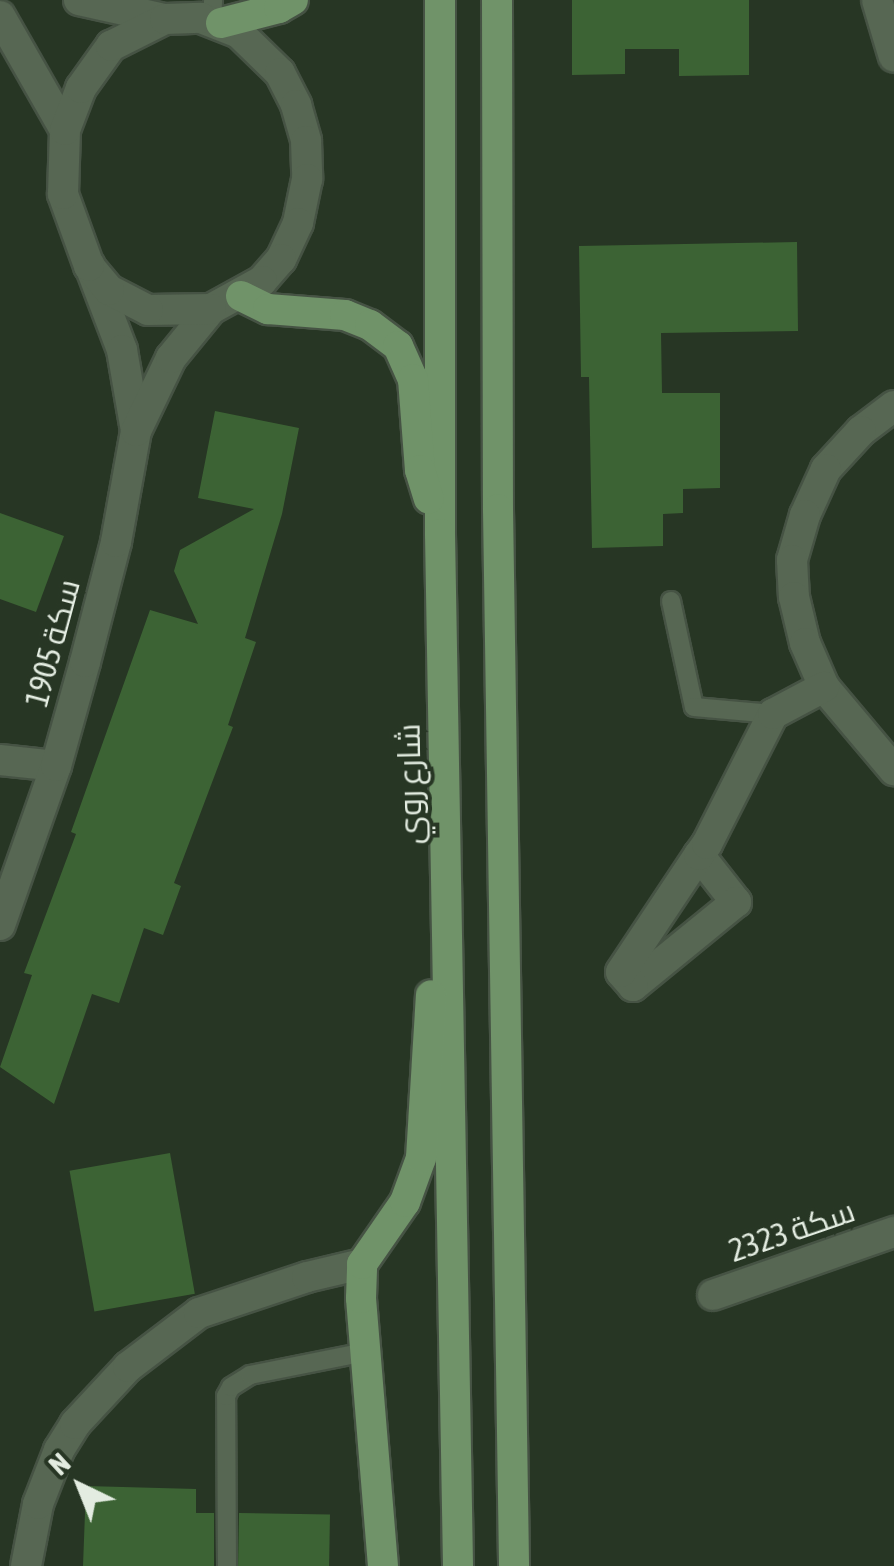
<!DOCTYPE html>
<meta charset="utf-8">
<style>
body{margin:0}
#map{position:relative;width:894px;height:1566px;overflow:hidden;background:#273624;font-family:"Asap Condensed",Cairo,sans-serif}
div>[style]{position:absolute}
.building>*{inset:0;background:#3c6334;transform-origin:0 0}
.roads{filter:drop-shadow(2px 0 #465344) drop-shadow(-2px 0 #465344) drop-shadow(0 2px #465344) drop-shadow(0 -2px #465344)}
.lane>*{height:18px;margin:-9px;padding:0 9px;transform-origin:9px;border-radius:9px;background:#576753}
.street>*{height:30px;margin:-15px;padding:0 15px;transform-origin:15px;border-radius:15px;background:#576753}
.secondary>*{height:30px;margin:-15px;padding:0 15px;transform-origin:15px;border-radius:15px;background:#576753}
.primary>*{height:30px;margin:-15px;padding:0 15px;transform-origin:15px;border-radius:15px;background:#709369}
span{translate:-50% -50%;white-space:nowrap;text-align:center;line-height:1.15;-webkit-text-stroke:8px #273624;paint-order:stroke}
.street-label{font-size:32px;color:#e3ece1}
.north{position:absolute;left:30px;top:1436px;width:100px;height:100px;-webkit-text-stroke:8px #273624;paint-order:stroke;rotate:317deg;font-size:28px;font-weight:700;line-height:40px;text-align:center;color:#e3ece1}
.north::after{content:'';display:block;margin:auto;width:35px;height:45px;background:#e3ece1;clip-path:polygon(50% 0,100% 100%,50% 72%,0 100%)}
</style>
<div id="map">
<div class="building">
<i style="clip-path:polygon(572px 0,749px 0,749px 75px,679px 76px,679px 49px,625px 49px,625px 74px,572px 75px)"></i>
<i style="clip-path:polygon(797px 242px,798px 331px,661px 333px,662px 393px,720px 393px,720px 488px,683px 489px,683px 513px,663px 514px,663px 546px,592px 548px,589px 377px,581px 377px,579px 246px)"></i>
<i style="clip-path:polygon(215px 411px,299px 428px,282px 514px,245px 638px,256px 642px,228px 725px,233px 727px,174px 883px,181px 886px,163px 935px,144px 928px,119px 1003px,92px 994px,54px 1104px,0 1067px,32px 975px,24px 973px,76px 834px,71px 832px,150px 610px,198px 624px,174px 571px,180px 550px,254px 509px,198px 498px)"></i>
<i style="clip-path:polygon(0 513px,64px 536px,36px 612px,0 599px)"></i>
<i style="left:170px;top:1153px;width:143px;height:102px;rotate:80deg"></i>
<i style="clip-path:polygon(86px 1486px,196px 1489px,196px 1513px,214px 1513px,214px 1566px,83px 1566px)"></i>
<i style="left:239px;top:1513px;width:91px;height:53px;rotate:1deg"></i>
</div>
<div class="roads">
<div class="lane">
<i style="left:212px;top:21px;width:21px;rotate:-87deg"></i>
<i style="left:671px;top:601px;width:108px;rotate:77.8deg"></i>
<i style="left:694px;top:707px;width:79px;rotate:5.1deg"></i>
<i style="left:227px;top:1566px;width:170px;rotate:-90.3deg"></i>
<i style="left:226px;top:1396px;width:10px;rotate:-61deg"></i>
<i style="left:231px;top:1387px;width:22px;rotate:-32deg"></i>
<i style="left:250px;top:1375px;width:117px;rotate:-11.3deg"></i>
</div>
<div class="street">
<i style="left:877px;top:0;width:59px;rotate:73.4deg"></i>
<i style="left:90px;top:266px;width:90px;rotate:69.1deg"></i>
<i style="left:122px;top:350px;width:82px;rotate:80.2deg"></i>
<i style="left:894px;top:406px;width:41px;rotate:142.9deg"></i>
<i style="left:861px;top:431px;width:52px;rotate:132.6deg"></i>
<i style="left:826px;top:469px;width:51px;rotate:114.5deg"></i>
<i style="left:805px;top:515px;width:47px;rotate:106.1deg"></i>
<i style="left:792px;top:560px;width:37px;rotate:87deg"></i>
<i style="left:794px;top:597px;width:47px;rotate:76.6deg"></i>
<i style="left:805px;top:643px;width:48px;rotate:66.6deg"></i>
<i style="left:824px;top:687px;width:109px;rotate:49.9deg"></i>
<i style="left:0;top:760px;width:56px;rotate:6.1deg"></i>
<i style="left:699px;top:855px;width:60px;rotate:51.8deg"></i>
<i style="left:736px;top:902px;width:133px;rotate:140.8deg"></i>
<i style="left:633px;top:986px;width:18px;rotate:-131deg"></i>
<i style="left:621px;top:972px;width:141px;rotate:-56.3deg"></i>
<i style="left:699px;top:855px;width:14px;rotate:-54deg"></i>
<i style="left:707px;top:844px;width:146px;rotate:-63.1deg"></i>
<i style="left:773px;top:714px;width:58px;rotate:-27.9deg"></i>
<i style="left:0;top:925px;width:169px;rotate:-70.6deg"></i>
<i style="left:56px;top:766px;width:108px;rotate:-74.4deg"></i>
<i style="left:85px;top:662px;width:124px;rotate:-75.5deg"></i>
<i style="left:116px;top:542px;width:113px;rotate:-79.8deg"></i>
<i style="left:136px;top:431px;width:81px;rotate:-64.4deg"></i>
<i style="left:171px;top:358px;width:63px;rotate:-50.8deg"></i>
<i style="left:713px;top:1295px;width:192px;rotate:-19.2deg"></i>
<i style="left:26px;top:1566px;width:63px;rotate:-79deg"></i>
<i style="left:38px;top:1504px;width:58px;rotate:-68.7deg"></i>
<i style="left:59px;top:1450px;width:31px;rotate:-58deg"></i>
<i style="left:75px;top:1424px;width:78px;rotate:-47.1deg"></i>
<i style="left:128px;top:1367px;width:89px;rotate:-37.3deg"></i>
<i style="left:199px;top:1313px;width:114px;rotate:-18.4deg"></i>
<i style="left:307px;top:1277px;width:57px;rotate:-13.3deg"></i>
</div>
<div class="secondary">
<i style="left:79px;top:0;width:88px;rotate:12.5deg"></i>
<i style="left:0;top:16px;width:131px;rotate:60.3deg"></i>
<i style="left:201px;top:18px;width:41px;rotate:21.5deg"></i>
<i style="left:239px;top:33px;width:57px;rotate:44.3deg"></i>
<i style="left:280px;top:73px;width:36px;rotate:63deg"></i>
<i style="left:296px;top:105px;width:37px;rotate:74deg"></i>
<i style="left:306px;top:141px;width:38px;rotate:88deg"></i>
<i style="left:307px;top:179px;width:45px;rotate:101.6deg"></i>
<i style="left:298px;top:223px;width:40px;rotate:115deg"></i>
<i style="left:281px;top:259px;width:29px;rotate:131deg"></i>
<i style="left:262px;top:281px;width:58px;rotate:151.2deg"></i>
<i style="left:211px;top:309px;width:63px;rotate:179.1deg"></i>
<i style="left:148px;top:310px;width:44px;rotate:-152.9deg"></i>
<i style="left:109px;top:290px;width:31px;rotate:-130deg"></i>
<i style="left:89px;top:266px;width:77px;rotate:-109.9deg"></i>
<i style="left:63px;top:194px;width:64px;rotate:-88.2deg"></i>
<i style="left:65px;top:130px;width:45px;rotate:-69.1deg"></i>
<i style="left:81px;top:88px;width:52px;rotate:-54.5deg"></i>
<i style="left:111px;top:46px;width:60px;rotate:-26.6deg"></i>
<i style="left:165px;top:19px;width:36px;rotate:-2deg"></i>
</div>
<div class="primary">
<i style="left:440px;top:0;width:534px;rotate:90deg"></i>
<i style="left:440px;top:534px;width:1032px;rotate:89deg"></i>
<i style="left:497px;top:0;width:509px;rotate:89.89deg"></i>
<i style="left:498px;top:509px;width:1057px;rotate:89.13deg"></i>
<i style="left:221px;top:23px;width:60px;rotate:-14.5deg"></i>
<i style="left:279px;top:8px;width:16px;rotate:-30deg"></i>
<i style="left:241px;top:296px;width:30px;rotate:26deg"></i>
<i style="left:268px;top:309px;width:77px;rotate:4.5deg"></i>
<i style="left:345px;top:315px;width:27px;rotate:22deg"></i>
<i style="left:370px;top:325px;width:35px;rotate:37deg"></i>
<i style="left:398px;top:346px;width:36px;rotate:66deg"></i>
<i style="left:413px;top:379px;width:91px;rotate:85.6deg"></i>
<i style="left:420px;top:470px;width:30px;rotate:73deg"></i>
<i style="left:383px;top:1566px;width:269px;rotate:-94.7deg"></i>
<i style="left:361px;top:1298px;width:34px;rotate:-88deg"></i>
<i style="left:362px;top:1264px;width:75px;rotate:-55.3deg"></i>
<i style="left:405px;top:1202px;width:47px;rotate:-70deg"></i>
<i style="left:421px;top:1158px;width:163px;rotate:-86.5deg"></i>
</div>
</div>
<div class="street-label">
<span style="left:53px;top:643px;rotate:-75deg">سكة 1905</span>
<span style="left:410px;top:784px;rotate:-91deg">شارع روي</span>
<span style="left:792px;top:1231px;rotate:-19deg">سكة 2323</span>
</div>
<div class="north">N</div>
</div>
